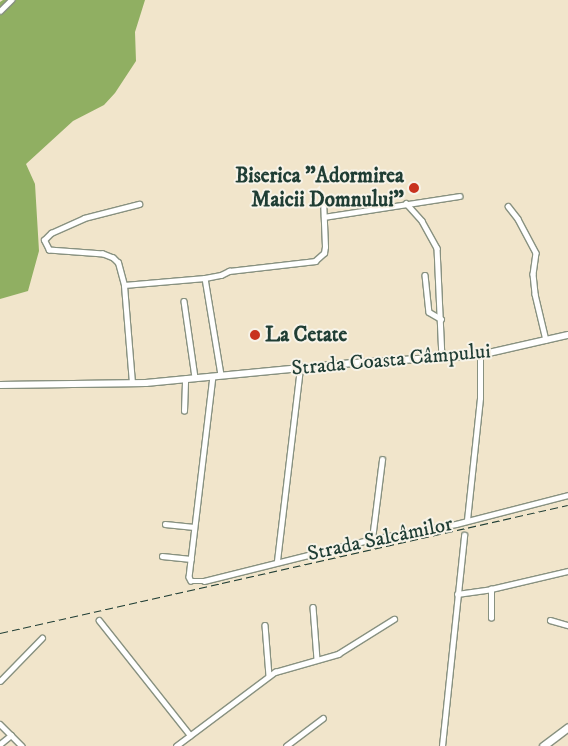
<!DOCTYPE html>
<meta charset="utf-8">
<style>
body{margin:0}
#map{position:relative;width:568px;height:746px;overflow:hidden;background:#f1e5cb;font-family:"IM FELL DW Pica",serif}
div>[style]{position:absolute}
.forest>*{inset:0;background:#90af62}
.roads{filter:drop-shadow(1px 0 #889180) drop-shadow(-1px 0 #889180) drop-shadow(0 1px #889180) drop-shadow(0 -1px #889180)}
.minor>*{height:4.5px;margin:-2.25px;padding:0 2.25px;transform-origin:2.25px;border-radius:2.25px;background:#fff}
.tertiary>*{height:5.5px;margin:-2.75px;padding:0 2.75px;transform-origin:2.75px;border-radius:2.75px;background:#fff}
.primary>*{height:7px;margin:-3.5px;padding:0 3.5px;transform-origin:3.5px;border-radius:3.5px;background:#fff}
.rail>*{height:1px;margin-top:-0.5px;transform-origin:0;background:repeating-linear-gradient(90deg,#1f3d34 0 8px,transparent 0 12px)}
.dots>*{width:14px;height:14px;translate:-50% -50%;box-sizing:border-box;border:2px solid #f7f3e8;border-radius:50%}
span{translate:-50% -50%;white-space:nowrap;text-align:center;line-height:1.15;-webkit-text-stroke:4px #f7f3e8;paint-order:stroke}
.poi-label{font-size:21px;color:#1f3d34;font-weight:700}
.right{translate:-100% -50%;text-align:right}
.left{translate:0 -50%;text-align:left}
.street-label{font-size:21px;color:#1f3d34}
</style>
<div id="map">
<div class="forest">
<i style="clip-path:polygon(3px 0,145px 0,135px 32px,136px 61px,115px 93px,104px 105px,73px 121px,26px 164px,35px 184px,39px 251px,28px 291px,0 299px,0 2px)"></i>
</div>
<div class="roads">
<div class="minor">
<i style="left:0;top:11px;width:16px;rotate:-45deg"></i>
<i style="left:406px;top:203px;width:24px;rotate:48deg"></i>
<i style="left:422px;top:221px;width:31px;rotate:61deg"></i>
<i style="left:437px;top:248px;width:110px;rotate:87.4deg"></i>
<i style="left:508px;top:206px;width:16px;rotate:52deg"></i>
<i style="left:518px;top:219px;width:38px;rotate:62deg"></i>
<i style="left:536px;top:253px;width:21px;rotate:98deg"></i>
<i style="left:533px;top:274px;width:20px;rotate:84deg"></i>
<i style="left:535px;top:294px;width:47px;rotate:76.6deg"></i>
<i style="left:324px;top:217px;width:137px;rotate:-8.8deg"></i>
<i style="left:425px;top:275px;width:37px;rotate:84deg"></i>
<i style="left:429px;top:312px;width:14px;rotate:30deg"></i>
<i style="left:205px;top:278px;width:98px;rotate:80.6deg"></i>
<i style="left:124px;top:285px;width:81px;rotate:-4.9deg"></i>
<i style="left:205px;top:278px;width:16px;rotate:-11deg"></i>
<i style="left:221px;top:275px;width:9px;rotate:-27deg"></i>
<i style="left:229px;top:271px;width:87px;rotate:-6.6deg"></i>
<i style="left:315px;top:261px;width:12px;rotate:-42deg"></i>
<i style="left:324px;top:253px;width:6px;rotate:-81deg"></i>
<i style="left:325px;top:247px;width:48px;rotate:-92.4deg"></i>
<i style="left:184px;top:301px;width:77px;rotate:81.8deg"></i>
<i style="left:213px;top:376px;width:202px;rotate:96.8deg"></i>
<i style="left:189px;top:577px;width:4px;rotate:63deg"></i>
<i style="left:191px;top:581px;width:13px"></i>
<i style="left:204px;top:581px;width:173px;rotate:-14deg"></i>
<i style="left:372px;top:539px;width:85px;rotate:-10.1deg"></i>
<i style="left:456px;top:524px;width:116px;rotate:-14.5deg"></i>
<i style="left:132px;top:383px;width:98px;rotate:-94.7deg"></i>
<i style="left:124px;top:285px;width:23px;rotate:-105deg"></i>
<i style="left:118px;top:263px;width:7px;rotate:-135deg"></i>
<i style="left:113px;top:258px;width:11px;rotate:-158deg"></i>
<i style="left:103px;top:254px;width:54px;rotate:-175.8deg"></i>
<i style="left:49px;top:250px;width:11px;rotate:-117deg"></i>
<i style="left:44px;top:240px;width:10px;rotate:-45deg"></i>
<i style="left:51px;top:233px;width:36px;rotate:-24deg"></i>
<i style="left:84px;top:218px;width:57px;rotate:-14.3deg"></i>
<i style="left:184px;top:411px;width:32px;rotate:-88deg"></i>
<i style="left:467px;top:520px;width:123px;rotate:-83.9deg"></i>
<i style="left:480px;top:398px;width:43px;rotate:-90deg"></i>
<i style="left:165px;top:524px;width:29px;rotate:6deg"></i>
<i style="left:372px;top:539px;width:80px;rotate:-82.8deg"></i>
<i style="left:162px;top:556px;width:29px;rotate:6deg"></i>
<i style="left:277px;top:561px;width:195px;rotate:-83.2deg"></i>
<i style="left:457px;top:594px;width:34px;rotate:-8deg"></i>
<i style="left:491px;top:589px;width:79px;rotate:-13.2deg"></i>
<i style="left:313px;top:607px;width:52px;rotate:85.6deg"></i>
<i style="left:491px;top:618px;width:29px;rotate:-90deg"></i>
<i style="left:99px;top:620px;width:147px;rotate:51.6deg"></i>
<i style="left:550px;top:620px;width:19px;rotate:16deg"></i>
<i style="left:265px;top:625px;width:51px;rotate:85.5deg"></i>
<i style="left:0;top:681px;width:60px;rotate:-45.7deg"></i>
<i style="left:0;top:724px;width:31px;rotate:45deg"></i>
<i style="left:0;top:744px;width:14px;rotate:-39deg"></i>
<i style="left:176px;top:746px;width:124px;rotate:-36.8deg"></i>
<i style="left:275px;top:672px;width:66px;rotate:-15.9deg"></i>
<i style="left:338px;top:654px;width:66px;rotate:-32deg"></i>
<i style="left:286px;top:746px;width:46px;rotate:-37.1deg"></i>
<i style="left:442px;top:746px;width:212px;rotate:-84deg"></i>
</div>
<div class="tertiary">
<i style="left:0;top:385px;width:146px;rotate:-0.8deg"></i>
<i style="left:146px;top:383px;width:210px;rotate:-5.5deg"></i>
<i style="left:355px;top:363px;width:125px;rotate:-3.7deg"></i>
<i style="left:480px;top:355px;width:90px;rotate:-12.8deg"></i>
</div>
<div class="primary">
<i style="left:543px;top:746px;width:31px;rotate:-37deg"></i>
</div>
</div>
<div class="rail">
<i style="left:0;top:633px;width:582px;rotate:-12.7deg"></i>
</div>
<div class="dots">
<i style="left:414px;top:188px;background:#c8321e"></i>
<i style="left:255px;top:335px;background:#c8321e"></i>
</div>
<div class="poi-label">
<span class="right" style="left:404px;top:188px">Biserica "Adormirea<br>Maicii Domnului"</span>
<span class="left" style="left:265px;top:335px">La Cetate</span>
</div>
<div class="street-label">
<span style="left:391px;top:360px;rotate:-5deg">Strada Coasta Câmpului</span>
<span style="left:380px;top:539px;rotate:-12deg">Strada Salcâmilor</span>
</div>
</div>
